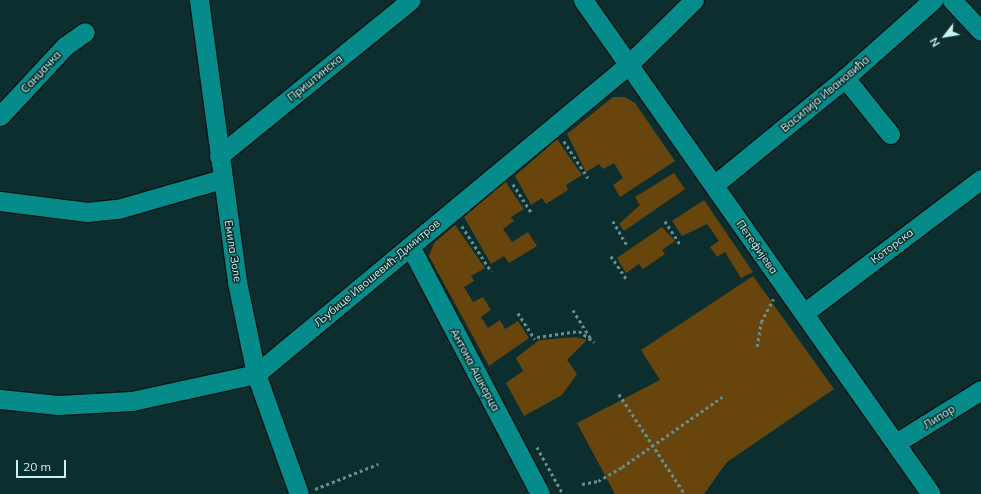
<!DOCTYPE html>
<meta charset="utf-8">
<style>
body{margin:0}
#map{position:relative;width:981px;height:494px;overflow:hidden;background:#0c2e2e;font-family:Mulish,sans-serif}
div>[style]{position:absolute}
.green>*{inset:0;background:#67450d}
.path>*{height:2.5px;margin-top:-1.25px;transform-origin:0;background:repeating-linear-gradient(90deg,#678f8e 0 3px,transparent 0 6px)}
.roads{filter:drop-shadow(1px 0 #061414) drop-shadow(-1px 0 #061414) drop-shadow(0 1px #061414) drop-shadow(0 -1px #061414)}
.street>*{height:19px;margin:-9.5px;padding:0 9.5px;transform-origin:9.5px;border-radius:9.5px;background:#048b8a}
span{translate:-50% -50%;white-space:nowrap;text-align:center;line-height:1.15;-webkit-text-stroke:3px #0c2e2e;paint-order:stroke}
.street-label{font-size:11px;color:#c5f5f3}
.north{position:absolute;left:925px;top:16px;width:40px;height:40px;-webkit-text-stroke:3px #0c2e2e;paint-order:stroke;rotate:239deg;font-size:11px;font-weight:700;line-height:16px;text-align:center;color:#c5f5f3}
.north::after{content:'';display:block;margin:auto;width:14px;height:18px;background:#c5f5f3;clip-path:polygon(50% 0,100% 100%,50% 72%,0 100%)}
.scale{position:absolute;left:16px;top:460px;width:50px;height:18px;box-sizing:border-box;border:2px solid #c5f5f3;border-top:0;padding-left:5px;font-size:12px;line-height:14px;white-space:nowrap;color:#c5f5f3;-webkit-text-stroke:3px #0c2e2e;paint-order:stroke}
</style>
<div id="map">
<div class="green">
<i style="clip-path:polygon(613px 97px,625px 97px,635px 103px,675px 161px,620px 197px,613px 185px,623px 178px,614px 163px,603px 169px,599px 164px,586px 172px,567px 134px)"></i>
<i style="clip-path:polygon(557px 139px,582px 175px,566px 185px,568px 190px,546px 204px,542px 198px,531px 205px,515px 176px)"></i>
<i style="clip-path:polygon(674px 173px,685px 189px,624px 231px,619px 224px,640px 205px,635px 197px)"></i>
<i style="clip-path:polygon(505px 181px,524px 209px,511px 217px,514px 221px,503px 229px,512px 242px,528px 232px,537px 246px,509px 263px,504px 256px,491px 264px,464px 217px)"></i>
<i style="clip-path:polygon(704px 200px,753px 272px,741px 278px,725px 252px,717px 257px,710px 247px,719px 241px,707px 224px,682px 236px,672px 221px)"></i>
<i style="clip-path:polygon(455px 225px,485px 268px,471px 276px,474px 281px,464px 287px,473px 302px,483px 297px,491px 310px,481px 317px,488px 328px,500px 320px,505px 329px,518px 321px,529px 338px,489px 366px,429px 256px,434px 243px)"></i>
<i style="clip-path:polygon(662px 227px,675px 241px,662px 250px,665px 254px,643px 269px,639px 264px,626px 273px,617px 258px)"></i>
<i style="clip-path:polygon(753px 276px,834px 389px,727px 462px,704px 494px,615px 494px,577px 423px,660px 380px,641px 350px)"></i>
<i style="clip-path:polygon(576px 337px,587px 340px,567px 360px,577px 374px,562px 395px,524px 416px,506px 383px,523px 371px,516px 358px,539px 340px)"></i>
</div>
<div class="path">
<i style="left:564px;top:141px;width:44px;rotate:57deg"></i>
<i style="left:513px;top:184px;width:33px;rotate:57deg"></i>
<i style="left:613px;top:221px;width:28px;rotate:60deg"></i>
<i style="left:665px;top:221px;width:27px;rotate:57deg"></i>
<i style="left:462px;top:226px;width:54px;rotate:57.2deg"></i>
<i style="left:611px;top:256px;width:29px;rotate:56deg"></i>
<i style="left:573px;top:310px;width:36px;rotate:58deg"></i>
<i style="left:518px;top:313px;width:31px;rotate:57deg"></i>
<i style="left:537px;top:337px;width:42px;rotate:-8.1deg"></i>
<i style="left:579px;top:331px;width:19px;rotate:36deg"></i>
<i style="left:757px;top:347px;width:25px;rotate:-81deg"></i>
<i style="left:761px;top:322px;width:26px;rotate:-62deg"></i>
<i style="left:619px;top:394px;width:120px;rotate:56.6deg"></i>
<i style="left:537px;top:447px;width:54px;rotate:61deg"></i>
<i style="left:582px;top:484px;width:16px;rotate:-11deg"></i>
<i style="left:598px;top:481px;width:28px;rotate:-30deg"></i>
<i style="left:622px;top:467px;width:122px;rotate:-35deg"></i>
<i style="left:315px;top:489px;width:68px;rotate:-21.6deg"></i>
</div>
<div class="roads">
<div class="street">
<i style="left:199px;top:0;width:285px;rotate:82.3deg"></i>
<i style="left:237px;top:282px;width:94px;rotate:78.3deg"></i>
<i style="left:256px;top:374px;width:127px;rotate:70.3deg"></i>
<i style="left:583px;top:0;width:604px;rotate:54.84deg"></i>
<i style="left:952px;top:0;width:42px;rotate:46.9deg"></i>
<i style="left:845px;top:78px;width:72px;rotate:51.2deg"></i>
<i style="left:0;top:116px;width:96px;rotate:-47.1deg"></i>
<i style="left:65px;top:46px;width:24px;rotate:-35deg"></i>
<i style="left:219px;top:156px;width:247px;rotate:-39.1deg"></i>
<i style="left:714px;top:185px;width:169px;rotate:-39.2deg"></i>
<i style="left:845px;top:78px;width:118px;rotate:-41.6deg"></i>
<i style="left:0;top:201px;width:88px;rotate:7.2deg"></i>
<i style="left:87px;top:212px;width:31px;rotate:-6deg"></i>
<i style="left:118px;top:209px;width:108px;rotate:-16.1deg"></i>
<i style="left:410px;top:246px;width:280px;rotate:62.3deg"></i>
<i style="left:804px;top:313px;width:222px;rotate:-37.1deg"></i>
<i style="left:0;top:399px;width:58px;rotate:5.9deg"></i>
<i style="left:58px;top:405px;width:74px;rotate:-3.1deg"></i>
<i style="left:132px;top:401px;width:127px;rotate:-12.3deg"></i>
<i style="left:256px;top:374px;width:485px;rotate:-39.7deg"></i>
<i style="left:629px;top:64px;width:91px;rotate:-44.6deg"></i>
<i style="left:896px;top:443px;width:100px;rotate:-31.9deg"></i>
</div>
</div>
<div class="street-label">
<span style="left:41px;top:72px;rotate:-47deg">Санџачка</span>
<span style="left:315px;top:78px;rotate:-39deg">Приштинска</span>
<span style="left:825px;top:94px;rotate:-40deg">Василија Ивановића</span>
<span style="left:892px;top:246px;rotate:-37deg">Которска</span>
<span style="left:757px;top:247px;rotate:55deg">Петефијева</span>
<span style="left:233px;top:251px;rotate:81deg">Емила Золе</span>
<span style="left:377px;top:273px;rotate:-40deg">Љубице Ивошевић-Димитров</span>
<span style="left:475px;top:370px;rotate:62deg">Антона Ашкерца</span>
<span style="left:939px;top:417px;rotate:-32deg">Липар</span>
</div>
<div class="north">N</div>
<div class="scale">20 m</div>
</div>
